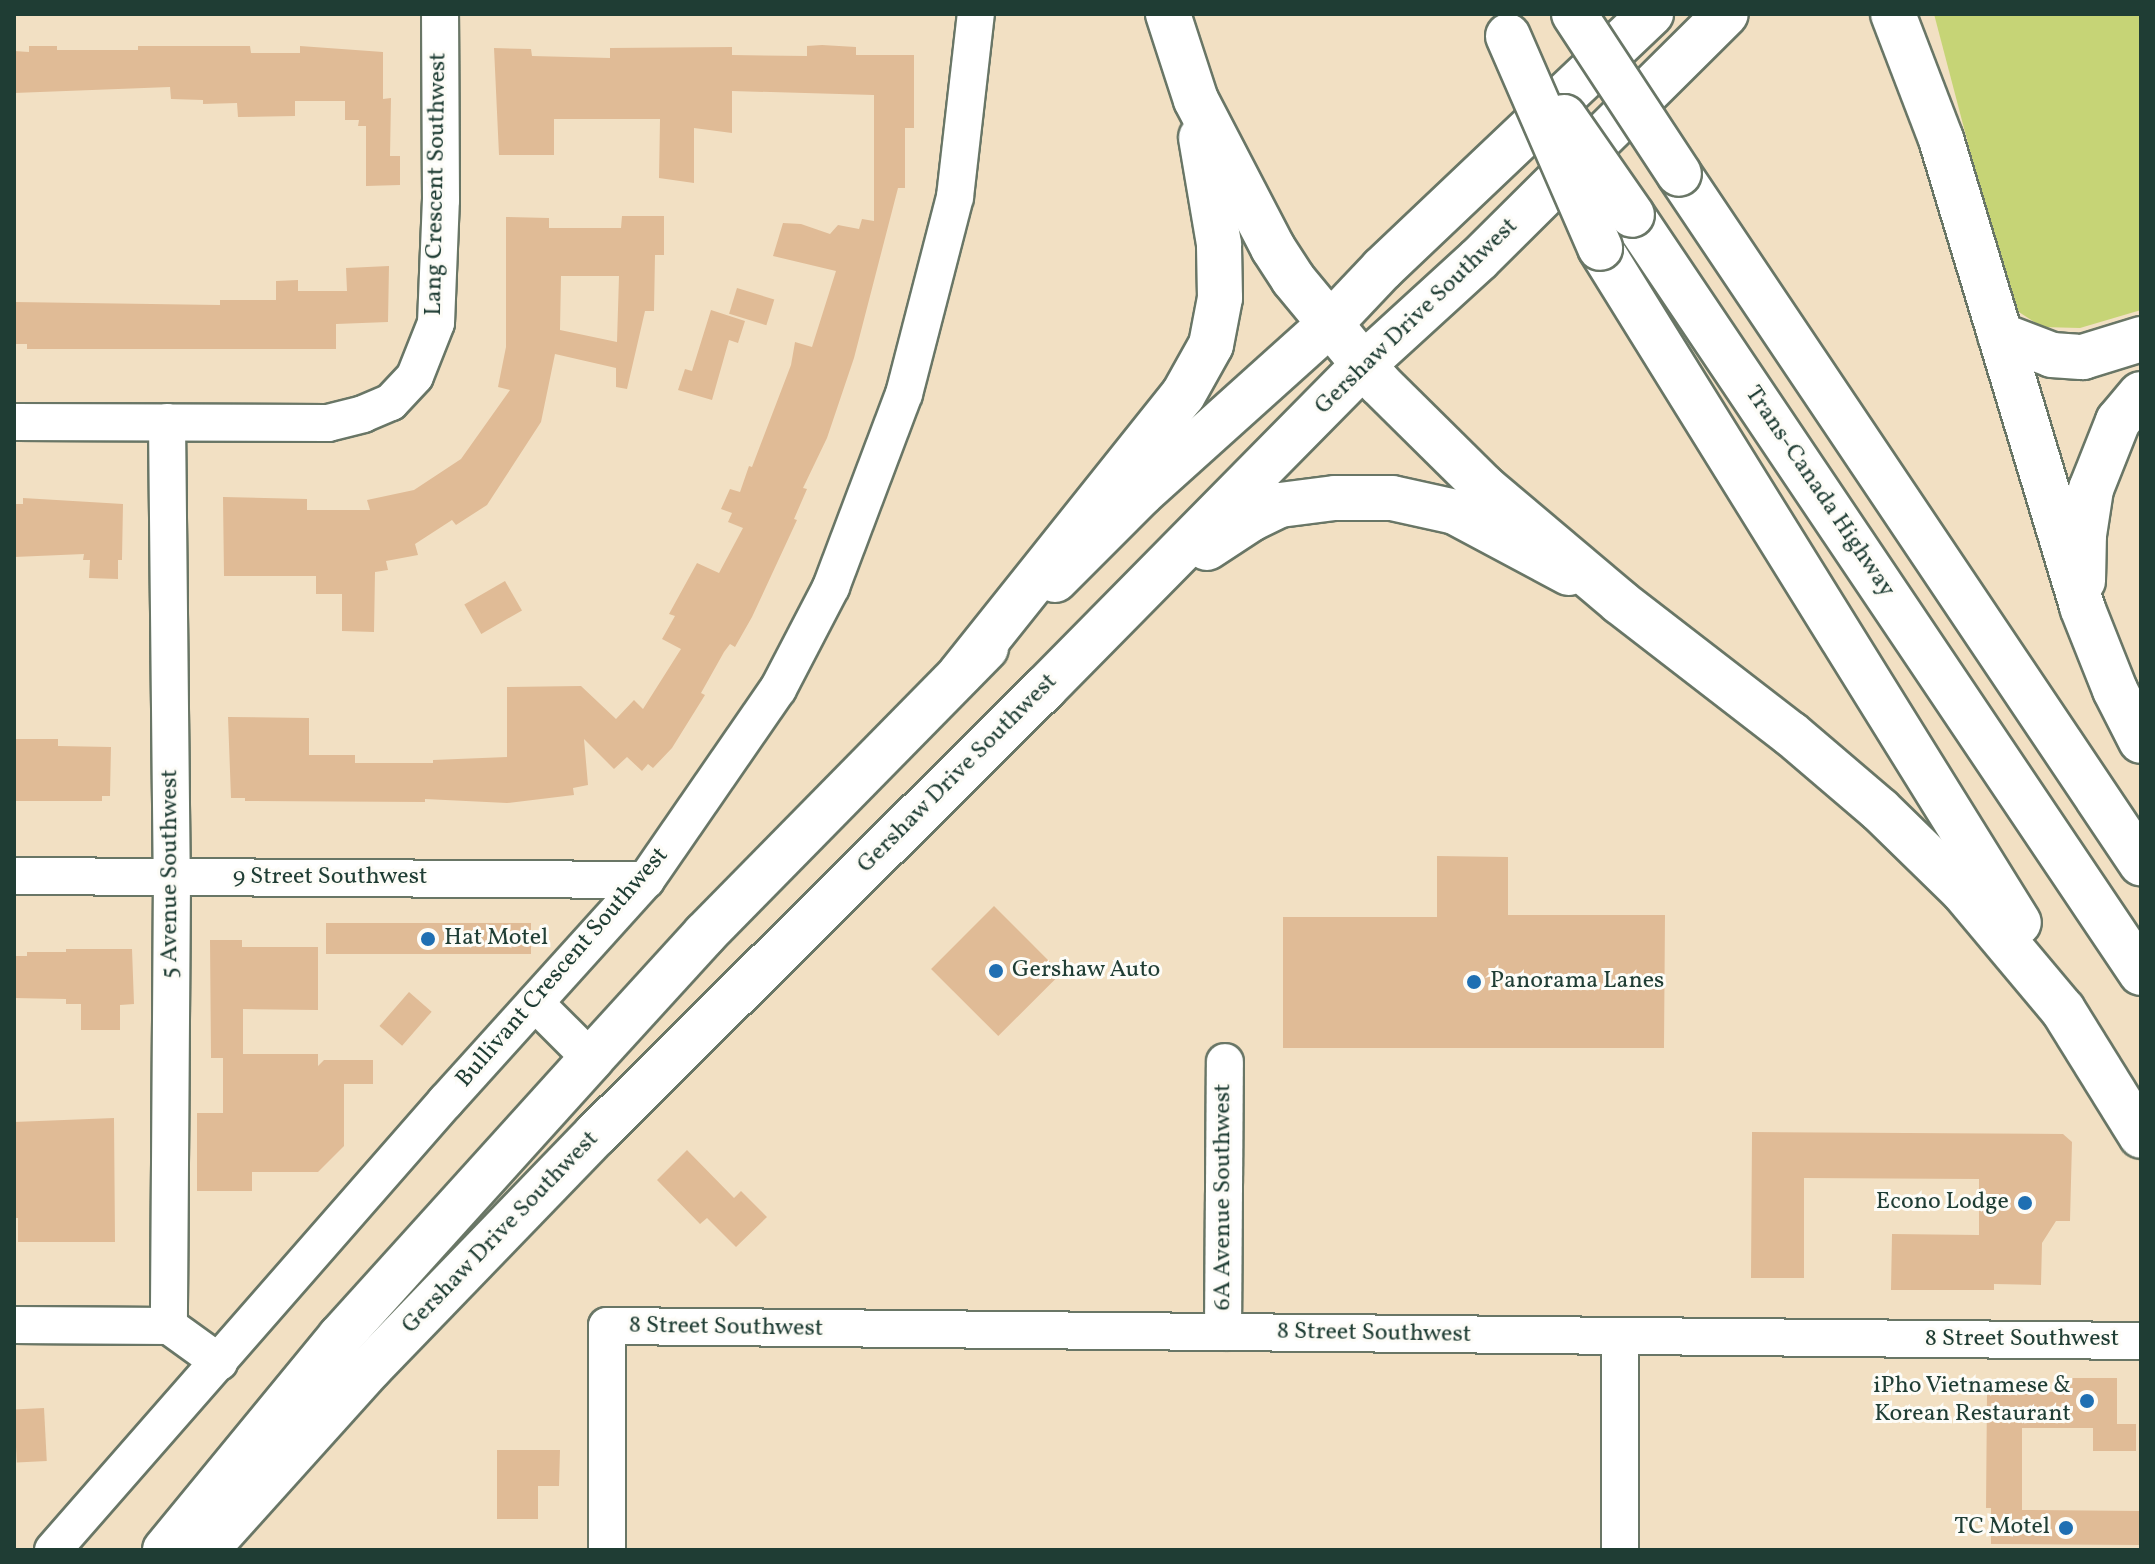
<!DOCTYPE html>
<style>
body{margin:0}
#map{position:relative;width:2155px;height:1564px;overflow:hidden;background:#f2e0c3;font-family:Vollkorn,serif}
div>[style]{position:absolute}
.green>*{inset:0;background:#c6d476}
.building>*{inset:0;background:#e0bb96;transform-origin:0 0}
.roads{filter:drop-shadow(2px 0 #697666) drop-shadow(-2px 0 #697666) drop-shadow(0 2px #697666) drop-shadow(0 -2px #697666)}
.street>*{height:36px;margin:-18px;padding:0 18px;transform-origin:18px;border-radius:18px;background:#fff}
.primary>*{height:44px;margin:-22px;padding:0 22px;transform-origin:22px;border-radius:22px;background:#fff}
.highway>*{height:44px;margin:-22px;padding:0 22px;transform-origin:22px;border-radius:22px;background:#fff}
.bridges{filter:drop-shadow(2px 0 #697666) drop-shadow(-2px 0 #697666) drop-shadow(0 2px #697666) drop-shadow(0 -2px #697666)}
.highway-bridge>*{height:44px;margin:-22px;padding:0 22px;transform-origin:22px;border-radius:22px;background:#fff}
.dots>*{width:22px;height:22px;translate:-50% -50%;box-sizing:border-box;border:4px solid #fdfcf7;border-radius:50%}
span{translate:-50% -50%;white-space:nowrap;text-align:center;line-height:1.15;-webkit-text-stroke:6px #fdfcf7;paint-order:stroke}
.street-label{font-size:24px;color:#1f3d34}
.poi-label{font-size:24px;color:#1f3d34}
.left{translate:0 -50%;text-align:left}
.right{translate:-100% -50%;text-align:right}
.frame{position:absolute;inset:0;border:16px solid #1f3d34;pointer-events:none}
</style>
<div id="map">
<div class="green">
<i style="clip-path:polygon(1934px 14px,2141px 14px,2141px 310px,2080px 328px,2042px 327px,2011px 307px)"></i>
</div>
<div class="building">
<i style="clip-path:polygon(822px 45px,856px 47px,856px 55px,914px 55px,914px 128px,905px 128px,905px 188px,898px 188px,854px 358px,827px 438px,803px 488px,807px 489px,794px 519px,797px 520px,752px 617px,735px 647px,730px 644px,724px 652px,701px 693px,705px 695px,672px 748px,653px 768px,648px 764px,642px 771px,627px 757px,614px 769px,584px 739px,588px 785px,573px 788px,574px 795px,507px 803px,425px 799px,425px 802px,245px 801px,245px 798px,231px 798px,228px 717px,309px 718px,309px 755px,355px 755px,355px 763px,433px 763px,433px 760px,507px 757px,507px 687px,581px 686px,616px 719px,634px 700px,643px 709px,681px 649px,662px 639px,675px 616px,669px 614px,697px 563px,719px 573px,743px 528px,728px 522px,732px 513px,721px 509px,730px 489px,740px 492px,749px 466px,752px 467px,791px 365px,795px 342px,812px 347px,836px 271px,773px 256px,783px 223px,801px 224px,830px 234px,838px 225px,859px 229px,862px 219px,874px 221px,874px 95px,732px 91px,732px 133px,694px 128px,694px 183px,659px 178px,660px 119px,554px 119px,554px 155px,499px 155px,494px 48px,531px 49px,532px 56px,610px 58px,610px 48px,732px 47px,732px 55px,807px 56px,807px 46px)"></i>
<i style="clip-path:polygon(29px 46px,57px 46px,57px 50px,138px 50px,138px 46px,250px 46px,251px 53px,300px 53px,300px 46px,383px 52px,383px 99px,391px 98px,390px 156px,400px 156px,400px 185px,366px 186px,366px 126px,358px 126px,359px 120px,345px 120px,345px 101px,295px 101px,295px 116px,238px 117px,237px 103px,203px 104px,203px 100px,171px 99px,170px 87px,14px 93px,14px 51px,29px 52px)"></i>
<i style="clip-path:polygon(evenodd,622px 216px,664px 216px,664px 255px,655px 255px,654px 311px,645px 311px,627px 389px,616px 387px,616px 368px,555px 354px,541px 422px,487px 505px,456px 525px,452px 520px,415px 544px,418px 555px,386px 561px,388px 570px,375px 572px,374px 632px,342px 631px,342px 594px,316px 594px,316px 576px,224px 576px,223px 497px,307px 499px,307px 510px,370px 510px,367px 500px,414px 490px,461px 459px,510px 390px,498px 387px,506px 347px,506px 217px,549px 218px,549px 228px,621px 228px,622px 216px,561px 276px,619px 276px,617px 342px,560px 330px,561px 276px)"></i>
<i style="clip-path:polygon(389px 266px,388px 322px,336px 324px,336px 349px,27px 349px,27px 344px,14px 344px,14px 302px,220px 305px,220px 300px,276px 300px,276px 281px,298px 280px,298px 291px,347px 291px,346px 268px)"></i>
<i style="left:737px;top:288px;width:39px;height:27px;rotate:17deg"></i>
<i style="clip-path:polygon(711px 310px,745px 321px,738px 343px,729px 340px,712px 400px,678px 390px,685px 369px,692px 371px)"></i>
<i style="clip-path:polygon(23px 498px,123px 504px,122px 560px,118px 560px,118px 579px,89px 578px,90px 560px,83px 560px,84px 554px,14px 557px,15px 504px,23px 504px)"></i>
<i style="left:505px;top:581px;width:34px;height:47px;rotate:60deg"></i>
<i style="clip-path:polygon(14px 739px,58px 739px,58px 746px,111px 747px,110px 796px,102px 796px,102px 801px,14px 801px)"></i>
<i style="clip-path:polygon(1437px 856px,1508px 857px,1508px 915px,1665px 915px,1664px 1048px,1283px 1048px,1283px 917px,1437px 917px)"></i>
<i style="left:994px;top:906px;width:95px;height:89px;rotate:45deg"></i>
<i style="left:326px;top:923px;width:205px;height:31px"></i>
<i style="clip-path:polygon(210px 940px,242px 940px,242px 947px,318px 947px,318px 1010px,243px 1009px,243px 1054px,318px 1054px,318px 1066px,324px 1060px,373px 1060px,373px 1084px,344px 1084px,344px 1146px,318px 1172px,252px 1172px,252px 1191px,197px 1191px,197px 1113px,223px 1113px,223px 1058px,211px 1058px)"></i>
<i style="clip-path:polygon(66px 949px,132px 949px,134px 1004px,120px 1005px,120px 1030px,81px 1030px,81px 1004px,66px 1004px,66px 999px,14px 998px,14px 956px,27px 956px,27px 952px,66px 952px)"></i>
<i style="left:409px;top:992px;width:30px;height:45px;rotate:41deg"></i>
<i style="clip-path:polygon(114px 1118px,115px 1242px,18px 1242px,18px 1218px,14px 1218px,14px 1122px)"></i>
<i style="clip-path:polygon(1752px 1132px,2063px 1134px,2072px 1142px,2070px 1221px,2056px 1221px,2042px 1243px,2041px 1285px,1994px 1284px,1994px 1290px,1891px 1290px,1892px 1234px,1979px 1235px,1979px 1179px,1804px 1178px,1804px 1278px,1751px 1278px)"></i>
<i style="clip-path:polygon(687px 1150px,734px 1198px,741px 1191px,767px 1217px,736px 1247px,707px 1218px,700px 1224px,657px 1180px)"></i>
<i style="clip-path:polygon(2057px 1378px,2117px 1378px,2117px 1424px,2136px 1424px,2136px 1451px,2093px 1451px,2093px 1428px,2022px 1428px,2022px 1510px,2141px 1511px,2141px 1545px,1991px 1544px,1991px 1508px,1986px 1508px,1987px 1392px,2057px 1392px)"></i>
<i style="left:44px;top:1408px;width:53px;height:30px;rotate:87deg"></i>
<i style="clip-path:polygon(497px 1450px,560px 1450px,559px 1486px,538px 1486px,538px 1519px,497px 1519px)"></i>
</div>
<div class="roads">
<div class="street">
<i style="left:14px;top:422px;width:314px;rotate:0.2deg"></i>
<i style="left:328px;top:423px;width:36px;rotate:-14deg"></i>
<i style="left:363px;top:414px;width:30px;rotate:-23deg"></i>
<i style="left:391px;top:402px;width:35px;rotate:-47deg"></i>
<i style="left:415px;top:376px;width:57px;rotate:-68.4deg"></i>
<i style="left:436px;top:323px;width:123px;rotate:-87.7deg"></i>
<i style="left:441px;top:200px;width:186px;rotate:-90.3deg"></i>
<i style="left:167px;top:422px;width:455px;rotate:89.4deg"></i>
<i style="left:172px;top:877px;width:449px;rotate:90.4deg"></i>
<i style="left:14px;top:876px;width:632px;rotate:0.36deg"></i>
<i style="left:535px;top:1003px;width:79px;rotate:45deg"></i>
<i style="left:14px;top:1325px;width:155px;rotate:0.4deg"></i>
<i style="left:169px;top:1326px;width:62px;rotate:35.8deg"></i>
<i style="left:1223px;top:1332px;width:270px;rotate:-89.6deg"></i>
<i style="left:53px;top:1550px;width:597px;rotate:-48.81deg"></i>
<i style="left:446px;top:1101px;width:298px;rotate:-47.9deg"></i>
<i style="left:646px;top:880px;width:232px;rotate:-55.4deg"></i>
<i style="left:778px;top:689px;width:115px;rotate:-62.5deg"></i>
<i style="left:831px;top:587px;width:206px;rotate:-69.3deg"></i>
<i style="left:904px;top:394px;width:203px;rotate:-75.5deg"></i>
<i style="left:955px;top:197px;width:184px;rotate:-83.5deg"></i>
<i style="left:607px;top:1550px;width:224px;rotate:-90deg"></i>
<i style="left:607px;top:1326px;width:1534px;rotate:0.56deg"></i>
<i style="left:1620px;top:1550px;width:214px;rotate:-90deg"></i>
</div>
<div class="primary">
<i style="left:1207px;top:548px;width:53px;rotate:-33.4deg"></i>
<i style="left:1251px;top:519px;width:32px;rotate:-26deg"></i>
<i style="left:1280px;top:505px;width:55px;rotate:-7.3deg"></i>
<i style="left:1335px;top:498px;width:57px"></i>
<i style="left:1392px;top:498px;width:65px;rotate:12.5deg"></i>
<i style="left:1455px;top:512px;width:129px;rotate:28.2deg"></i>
<i style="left:1055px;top:580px;width:123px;rotate:-45deg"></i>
<i style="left:1142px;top:493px;width:254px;rotate:-42deg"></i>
<i style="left:165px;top:1550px;width:276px;rotate:-50.6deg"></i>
<i style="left:340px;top:1337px;width:375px;rotate:-47.9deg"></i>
<i style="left:591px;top:1059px;width:169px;rotate:-47.6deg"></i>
<i style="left:705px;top:934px;width:401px;rotate:-45.5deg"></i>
<i style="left:206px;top:1550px;width:245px;rotate:-48deg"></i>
<i style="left:370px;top:1368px;width:325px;rotate:-46deg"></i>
<i style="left:596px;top:1134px;width:633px;rotate:-44.81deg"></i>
<i style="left:1045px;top:688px;width:453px;rotate:-45.4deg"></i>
</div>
<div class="highway">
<i style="left:1168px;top:14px;width:90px;rotate:72deg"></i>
<i style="left:1196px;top:100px;width:167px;rotate:62.5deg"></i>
<i style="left:1273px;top:248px;width:37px;rotate:57deg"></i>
<i style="left:1293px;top:279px;width:136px;rotate:50.4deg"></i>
<i style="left:1380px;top:384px;width:146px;rotate:44.7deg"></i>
<i style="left:1484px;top:487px;width:178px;rotate:40.2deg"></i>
<i style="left:1620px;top:602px;width:216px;rotate:37.7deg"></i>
<i style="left:1791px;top:734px;width:117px;rotate:40.5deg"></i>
<i style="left:1880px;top:810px;width:116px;rotate:44.3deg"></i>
<i style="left:1963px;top:891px;width:155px;rotate:50deg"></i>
<i style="left:2063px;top:1010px;width:148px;rotate:58.2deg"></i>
<i style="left:1893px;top:14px;width:134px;rotate:69deg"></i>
<i style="left:1941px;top:139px;width:489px;rotate:73.2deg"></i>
<i style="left:2082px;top:607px;width:89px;rotate:68.3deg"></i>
<i style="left:2115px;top:690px;width:57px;rotate:63deg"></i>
<i style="left:1679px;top:174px;width:830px;rotate:56.16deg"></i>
<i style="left:1632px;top:215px;width:913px;rotate:56.12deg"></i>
<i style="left:1600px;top:248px;width:794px;rotate:58.17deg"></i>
<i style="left:1331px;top:323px;width:74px;rotate:-46.6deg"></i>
<i style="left:1382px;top:269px;width:371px;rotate:-43.5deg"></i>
<i style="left:2000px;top:335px;width:56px;rotate:21deg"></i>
<i style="left:2052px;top:355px;width:31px;rotate:4deg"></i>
<i style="left:2083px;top:357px;width:61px;rotate:-17.2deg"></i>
<i style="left:1363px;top:365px;width:156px;rotate:-42.4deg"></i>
<i style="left:1478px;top:260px;width:349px;rotate:-44.8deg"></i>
<i style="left:2083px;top:581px;width:46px;rotate:-88.8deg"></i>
<i style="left:2084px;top:535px;width:47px;rotate:-81.3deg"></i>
<i style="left:2091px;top:489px;width:73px;rotate:-68.3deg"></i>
<i style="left:2118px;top:421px;width:35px;rotate:-50deg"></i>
<i style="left:960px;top:674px;width:357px;rotate:-51.4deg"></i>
<i style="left:1183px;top:395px;width:57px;rotate:-60.8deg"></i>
<i style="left:1211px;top:345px;width:48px;rotate:-79.2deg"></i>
<i style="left:1220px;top:298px;width:54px;rotate:-91.1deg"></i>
<i style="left:1219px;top:244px;width:108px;rotate:-99.6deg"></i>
</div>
</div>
<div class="bridges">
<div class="highway-bridge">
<i style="left:1574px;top:14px;width:191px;rotate:56.7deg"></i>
<i style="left:1508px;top:36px;width:231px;rotate:66.5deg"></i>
<i style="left:1564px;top:117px;width:119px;rotate:55.2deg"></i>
</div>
</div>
<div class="dots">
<i style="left:428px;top:939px;background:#1f6fb2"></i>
<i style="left:996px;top:971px;background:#1f6fb2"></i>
<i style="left:1474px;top:982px;background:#1f6fb2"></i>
<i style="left:2025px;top:1203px;background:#1f6fb2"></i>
<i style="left:2087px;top:1401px;background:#1f6fb2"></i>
<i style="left:2066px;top:1528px;background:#1f6fb2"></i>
</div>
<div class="street-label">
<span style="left:437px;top:184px;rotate:-89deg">Lang Crescent Southwest</span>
<span style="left:1417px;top:317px;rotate:-44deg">Gershaw Drive Southwest</span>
<span style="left:1819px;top:492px;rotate:56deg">Trans-Canada Highway</span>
<span style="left:958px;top:774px;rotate:-45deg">Gershaw Drive Southwest</span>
<span style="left:171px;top:874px;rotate:-90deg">5 Avenue Southwest</span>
<span style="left:330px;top:878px">9 Street Southwest</span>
<span style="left:563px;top:968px;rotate:-49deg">Bullivant Crescent Southwest</span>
<span style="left:1224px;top:1197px;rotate:-90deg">6A Avenue Southwest</span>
<span style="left:501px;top:1233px;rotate:-46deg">Gershaw Drive Southwest</span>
<span style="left:726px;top:1328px;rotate:1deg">8 Street Southwest</span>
<span style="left:1374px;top:1334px;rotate:1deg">8 Street Southwest</span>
<span style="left:2022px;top:1340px">8 Street Southwest</span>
</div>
<div class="poi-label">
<span class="left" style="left:444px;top:939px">Hat Motel</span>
<span class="left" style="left:1012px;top:971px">Gershaw Auto</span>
<span class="left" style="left:1490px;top:982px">Panorama Lanes</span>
<span class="right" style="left:2009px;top:1203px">Econo Lodge</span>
<span class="right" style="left:2071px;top:1401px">iPho Vietnamese &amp;<br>Korean Restaurant</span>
<span class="right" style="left:2050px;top:1528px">TC Motel</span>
</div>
<div class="frame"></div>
</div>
